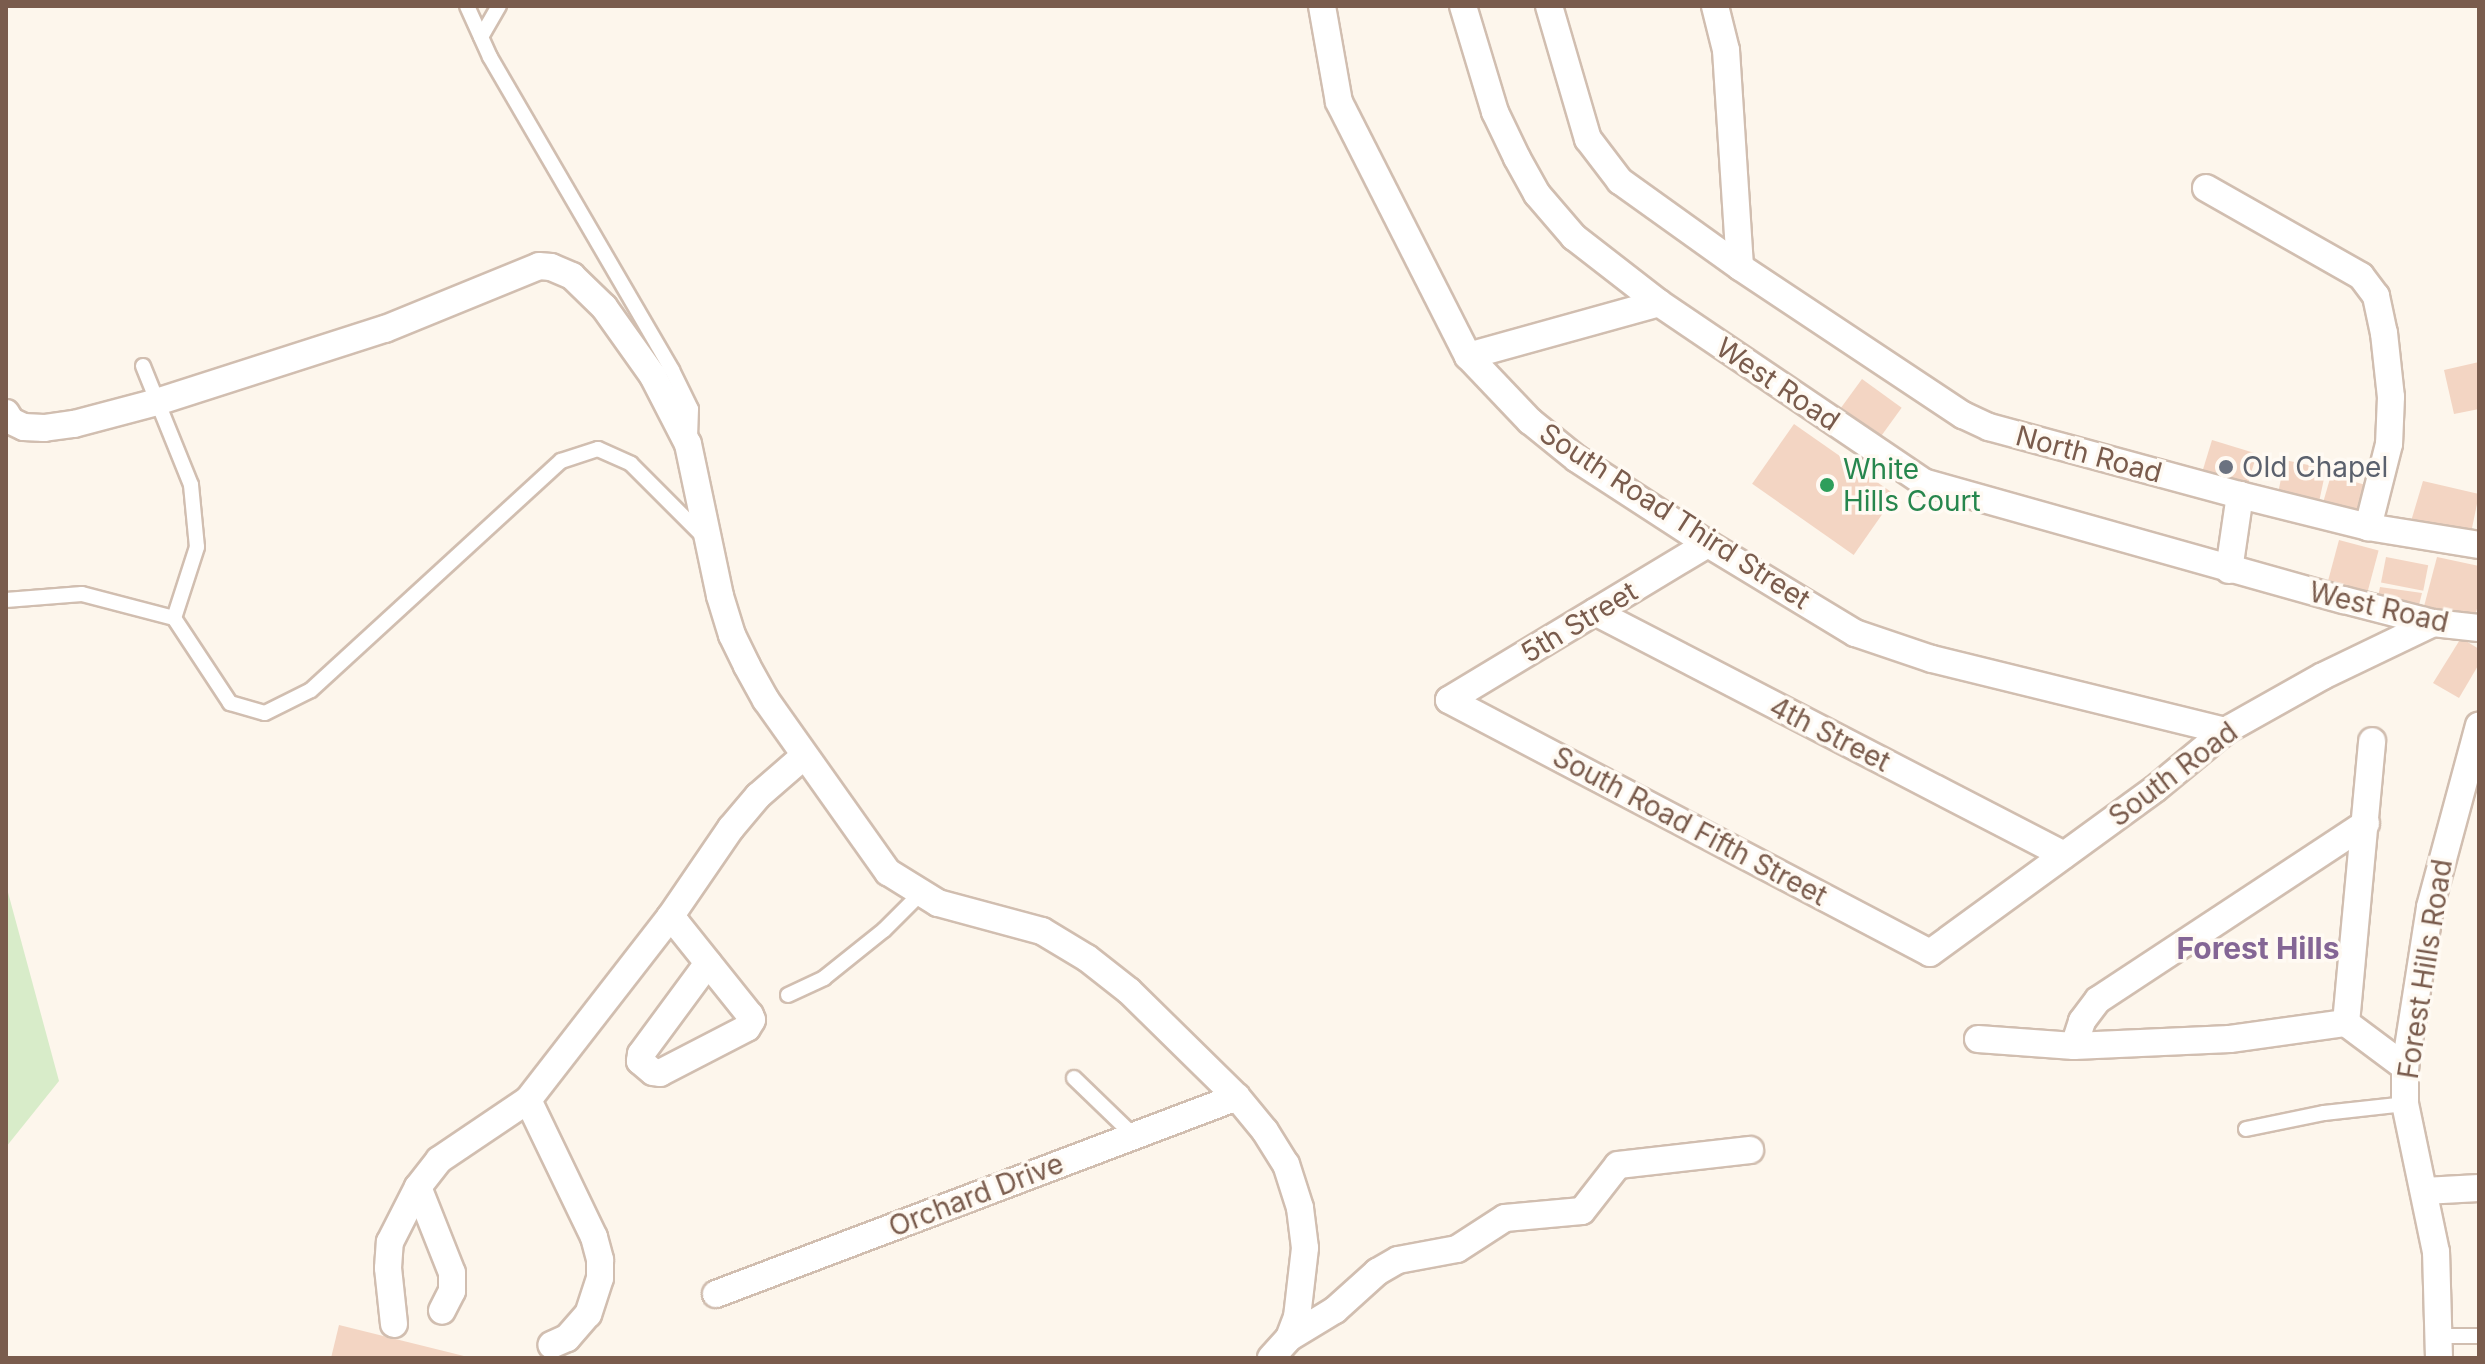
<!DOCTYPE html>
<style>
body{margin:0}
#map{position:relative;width:2485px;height:1364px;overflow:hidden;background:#fdf6ec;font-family:Inter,sans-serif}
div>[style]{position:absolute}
.green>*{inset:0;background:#d8ecc9}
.building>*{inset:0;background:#f3d5c3;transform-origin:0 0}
.roads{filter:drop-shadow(2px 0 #d1beb0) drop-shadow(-2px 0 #d1beb0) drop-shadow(0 2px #d1beb0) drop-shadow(0 -2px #d1beb0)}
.lane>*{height:14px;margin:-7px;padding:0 7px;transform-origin:7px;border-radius:7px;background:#fff}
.street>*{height:26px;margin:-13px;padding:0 13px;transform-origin:13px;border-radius:13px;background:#fff}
.dots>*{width:22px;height:22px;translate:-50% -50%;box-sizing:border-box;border:4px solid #fffaf3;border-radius:50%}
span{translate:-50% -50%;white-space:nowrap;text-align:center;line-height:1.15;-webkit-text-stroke:7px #fffaf3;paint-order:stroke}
.street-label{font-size:28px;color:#7a5c4d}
.worship-label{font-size:28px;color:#5b616d}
.left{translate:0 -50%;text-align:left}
.leisure-label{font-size:28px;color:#27864d}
.neighbourhood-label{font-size:30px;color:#846695;font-weight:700}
.frame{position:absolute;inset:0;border:8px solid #7a5c4d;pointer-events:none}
</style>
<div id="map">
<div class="green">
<i style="clip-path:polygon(6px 885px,59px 1081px,6px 1147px)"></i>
</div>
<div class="building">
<i style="clip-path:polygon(2479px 362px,2479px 409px,2454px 414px,2444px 370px)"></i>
<i style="left:1862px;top:379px;width:49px;height:44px;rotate:36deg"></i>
<i style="left:1794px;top:424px;width:124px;height:73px;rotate:35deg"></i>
<i style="left:2212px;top:440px;width:47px;height:40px;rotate:17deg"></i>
<i style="left:2285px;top:460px;width:42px;height:38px;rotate:12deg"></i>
<i style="left:2331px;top:475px;width:36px;height:32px;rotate:16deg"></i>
<i style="clip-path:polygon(2423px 481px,2479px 494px,2470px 538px,2409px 528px)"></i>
<i style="left:2339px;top:540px;width:41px;height:50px;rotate:15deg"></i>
<i style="left:2386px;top:557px;width:43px;height:26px;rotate:11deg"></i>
<i style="clip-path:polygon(2437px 557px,2479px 566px,2479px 602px,2474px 619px,2422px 614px)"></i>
<i style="clip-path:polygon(2380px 587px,2422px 593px,2417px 613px,2377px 601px)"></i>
<i style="clip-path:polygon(2461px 638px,2479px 649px,2479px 664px,2459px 698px,2433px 683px)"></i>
<i style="clip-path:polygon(339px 1325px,468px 1357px,468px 1358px,331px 1358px)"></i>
</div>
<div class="roads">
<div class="lane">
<i style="left:467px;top:6px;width:56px;rotate:65.7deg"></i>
<i style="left:490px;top:57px;width:362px;rotate:59.8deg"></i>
<i style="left:672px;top:370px;width:43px;rotate:64deg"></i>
<i style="left:691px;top:409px;width:31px;rotate:92deg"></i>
<i style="left:481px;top:37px;width:36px;rotate:-60deg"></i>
<i style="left:143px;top:366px;width:128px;rotate:68deg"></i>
<i style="left:191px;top:485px;width:62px;rotate:84.5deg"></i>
<i style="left:197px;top:547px;width:75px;rotate:107.9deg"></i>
<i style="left:6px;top:600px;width:76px;rotate:-4.5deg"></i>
<i style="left:82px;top:594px;width:95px;rotate:14.6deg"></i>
<i style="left:174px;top:618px;width:102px;rotate:56.6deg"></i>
<i style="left:230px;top:703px;width:36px;rotate:16deg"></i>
<i style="left:265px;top:713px;width:51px;rotate:-26.6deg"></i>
<i style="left:311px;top:690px;width:339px;rotate:-42.5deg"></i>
<i style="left:561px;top:461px;width:39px;rotate:-18deg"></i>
<i style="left:598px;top:449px;width:36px;rotate:24deg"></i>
<i style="left:631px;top:464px;width:103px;rotate:45deg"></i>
<i style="left:788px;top:995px;width:40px;rotate:-25deg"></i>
<i style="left:824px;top:978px;width:77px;rotate:-38.7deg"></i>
<i style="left:884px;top:930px;width:51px;rotate:-45deg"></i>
<i style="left:1074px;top:1078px;width:82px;rotate:44deg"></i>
<i style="left:2246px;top:1129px;width:80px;rotate:-11.6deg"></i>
<i style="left:2324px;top:1113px;width:81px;rotate:-6.3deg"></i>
<i style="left:2441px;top:1336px;width:38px"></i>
</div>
<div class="street">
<i style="left:1322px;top:6px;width:97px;rotate:80deg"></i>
<i style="left:1339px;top:102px;width:285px;rotate:63.1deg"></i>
<i style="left:1468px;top:356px;width:90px;rotate:46.4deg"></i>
<i style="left:1530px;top:421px;width:60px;rotate:39deg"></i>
<i style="left:1577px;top:459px;width:156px;rotate:33deg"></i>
<i style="left:1708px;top:544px;width:172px;rotate:31.2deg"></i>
<i style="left:1855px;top:633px;width:81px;rotate:18.7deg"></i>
<i style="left:1932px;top:659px;width:302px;rotate:13.8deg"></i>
<i style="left:1463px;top:6px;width:111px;rotate:73.2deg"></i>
<i style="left:1495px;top:112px;width:51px;rotate:64.4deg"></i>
<i style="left:1517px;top:158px;width:41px;rotate:60.9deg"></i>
<i style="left:1537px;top:194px;width:57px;rotate:49.3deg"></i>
<i style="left:1574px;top:237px;width:108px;rotate:37.8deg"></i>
<i style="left:1659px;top:303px;width:319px;rotate:34.1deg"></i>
<i style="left:1923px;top:482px;width:437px;rotate:15.7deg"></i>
<i style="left:2344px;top:600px;width:92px;rotate:14.5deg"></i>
<i style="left:2433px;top:623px;width:46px;rotate:6.2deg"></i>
<i style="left:1549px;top:6px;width:139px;rotate:73.7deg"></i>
<i style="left:1588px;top:139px;width:53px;rotate:52.7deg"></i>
<i style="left:1620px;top:181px;width:148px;rotate:35.6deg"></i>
<i style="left:1740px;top:267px;width:268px;rotate:33.6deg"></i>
<i style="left:1963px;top:415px;width:29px;rotate:25deg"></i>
<i style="left:1989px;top:427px;width:260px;rotate:15.2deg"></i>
<i style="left:2240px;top:495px;width:132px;rotate:14deg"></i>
<i style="left:2368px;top:527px;width:112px;rotate:9.2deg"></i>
<i style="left:1715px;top:6px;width:45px;rotate:76deg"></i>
<i style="left:1726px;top:50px;width:217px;rotate:86.3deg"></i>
<i style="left:2206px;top:188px;width:178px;rotate:29.6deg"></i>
<i style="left:2361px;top:276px;width:25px;rotate:53deg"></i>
<i style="left:2376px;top:296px;width:38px;rotate:78deg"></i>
<i style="left:2384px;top:333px;width:64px;rotate:83.8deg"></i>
<i style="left:2391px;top:397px;width:47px;rotate:92.4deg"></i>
<i style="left:2389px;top:444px;width:86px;rotate:104.2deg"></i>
<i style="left:1468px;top:356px;width:198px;rotate:-15.5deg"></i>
<i style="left:6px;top:413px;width:9px;rotate:58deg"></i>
<i style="left:11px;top:421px;width:14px;rotate:25deg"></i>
<i style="left:24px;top:427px;width:20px;rotate:3deg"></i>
<i style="left:44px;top:428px;width:30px;rotate:-8deg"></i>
<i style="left:74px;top:424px;width:86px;rotate:-14.8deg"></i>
<i style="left:157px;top:402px;width:239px;rotate:-17.8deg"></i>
<i style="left:385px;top:329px;width:166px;rotate:-22.2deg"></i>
<i style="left:539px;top:266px;width:12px;rotate:5deg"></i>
<i style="left:551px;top:267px;width:23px;rotate:23deg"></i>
<i style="left:572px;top:276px;width:45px;rotate:44.1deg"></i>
<i style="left:604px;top:307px;width:85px;rotate:54.6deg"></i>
<i style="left:653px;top:376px;width:76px;rotate:62.8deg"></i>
<i style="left:688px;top:444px;width:155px;rotate:78.1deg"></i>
<i style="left:720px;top:596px;width:41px;rotate:72.9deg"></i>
<i style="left:732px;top:635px;width:34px;rotate:64deg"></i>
<i style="left:747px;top:666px;width:39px;rotate:61deg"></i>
<i style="left:766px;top:700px;width:211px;rotate:54.7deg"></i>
<i style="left:888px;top:872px;width:59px;rotate:31.8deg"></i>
<i style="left:938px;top:903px;width:108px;rotate:15.1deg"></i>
<i style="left:1042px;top:931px;width:52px;rotate:31deg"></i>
<i style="left:1087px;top:958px;width:53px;rotate:38.2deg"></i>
<i style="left:1129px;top:991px;width:151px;rotate:44.5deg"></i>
<i style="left:1237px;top:1097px;width:44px;rotate:50.5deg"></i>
<i style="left:1265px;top:1131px;width:39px;rotate:58deg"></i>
<i style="left:1286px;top:1164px;width:46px;rotate:72.3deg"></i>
<i style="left:1300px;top:1208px;width:40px;rotate:82.9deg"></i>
<i style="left:1305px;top:1248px;width:69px;rotate:96.6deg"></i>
<i style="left:1297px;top:1317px;width:22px;rotate:111deg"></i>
<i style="left:1289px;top:1338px;width:27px;rotate:132deg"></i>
<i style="left:2229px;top:570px;width:76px;rotate:-81.7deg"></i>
<i style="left:1595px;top:612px;width:528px;rotate:27.39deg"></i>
<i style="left:1449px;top:700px;width:543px;rotate:27.74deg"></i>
<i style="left:1930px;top:953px;width:278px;rotate:-36.1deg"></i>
<i style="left:2155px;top:789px;width:91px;rotate:-39.6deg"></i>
<i style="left:2225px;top:731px;width:112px;rotate:-29.3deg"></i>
<i style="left:2323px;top:676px;width:122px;rotate:-25.7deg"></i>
<i style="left:1449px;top:700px;width:302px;rotate:-31.1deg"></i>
<i style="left:670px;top:917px;width:10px;rotate:45deg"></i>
<i style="left:677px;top:924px;width:117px;rotate:51.3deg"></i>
<i style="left:750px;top:1015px;width:5px;rotate:68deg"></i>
<i style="left:752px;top:1020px;width:9px;rotate:122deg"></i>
<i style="left:747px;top:1028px;width:98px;rotate:152.7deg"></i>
<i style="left:660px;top:1073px;width:7px;rotate:-172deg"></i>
<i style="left:653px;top:1072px;width:17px;rotate:-140deg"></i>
<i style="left:640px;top:1061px;width:7px;rotate:-82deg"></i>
<i style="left:641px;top:1054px;width:113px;rotate:-53.6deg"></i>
<i style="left:2346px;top:1023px;width:283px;rotate:-84.7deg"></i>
<i style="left:1978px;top:1039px;width:96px;rotate:4.2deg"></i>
<i style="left:2074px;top:1046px;width:156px;rotate:-2.6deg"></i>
<i style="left:2230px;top:1039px;width:117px;rotate:-7.9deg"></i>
<i style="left:2346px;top:1023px;width:74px;rotate:36.7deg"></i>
<i style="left:2074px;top:1046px;width:26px;rotate:-72deg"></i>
<i style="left:2082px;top:1021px;width:26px;rotate:-53deg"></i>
<i style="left:2098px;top:1000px;width:321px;rotate:-33.4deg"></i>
<i style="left:528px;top:1100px;width:152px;rotate:64.3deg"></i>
<i style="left:594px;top:1237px;width:24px;rotate:75deg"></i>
<i style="left:600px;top:1260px;width:18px;rotate:90deg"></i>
<i style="left:600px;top:1278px;width:38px;rotate:108deg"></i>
<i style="left:588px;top:1314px;width:32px;rotate:131deg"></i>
<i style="left:567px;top:1338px;width:17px;rotate:156deg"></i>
<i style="left:418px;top:1187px;width:92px;rotate:68.4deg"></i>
<i style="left:452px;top:1273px;width:18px;rotate:90deg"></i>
<i style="left:452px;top:1291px;width:22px;rotate:117deg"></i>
<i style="left:2424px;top:1191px;width:55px;rotate:-3.1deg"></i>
<i style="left:716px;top:1294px;width:557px;rotate:-20.71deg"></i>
<i style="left:394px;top:1324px;width:56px;rotate:-96.1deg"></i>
<i style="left:388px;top:1268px;width:26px;rotate:-86deg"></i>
<i style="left:390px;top:1242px;width:62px;rotate:-63deg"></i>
<i style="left:418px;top:1187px;width:34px;rotate:-52deg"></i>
<i style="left:439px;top:1160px;width:107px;rotate:-34deg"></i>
<i style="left:528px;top:1100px;width:232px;rotate:-52.2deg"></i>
<i style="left:670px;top:917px;width:108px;rotate:-55.6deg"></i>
<i style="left:731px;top:828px;width:42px;rotate:-49.8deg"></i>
<i style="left:758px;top:796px;width:61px;rotate:-41deg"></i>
<i style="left:1289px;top:1338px;width:54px;rotate:-31.3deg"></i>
<i style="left:1335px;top:1310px;width:57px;rotate:-42.1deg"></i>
<i style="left:1377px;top:1272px;width:24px;rotate:-30deg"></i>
<i style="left:1398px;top:1260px;width:60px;rotate:-10.6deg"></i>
<i style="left:1457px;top:1249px;width:57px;rotate:-32.9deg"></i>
<i style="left:1505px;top:1218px;width:77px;rotate:-5.2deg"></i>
<i style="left:1582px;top:1211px;width:58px;rotate:-52deg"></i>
<i style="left:1618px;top:1165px;width:133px;rotate:-6.5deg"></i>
<i style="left:2439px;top:1358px;width:106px;rotate:-91.6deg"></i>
<i style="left:2436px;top:1252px;width:151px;rotate:-101.8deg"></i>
<i style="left:2405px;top:1104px;width:37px;rotate:-90deg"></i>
<i style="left:2405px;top:1067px;width:162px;rotate:-81.1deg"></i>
<i style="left:2430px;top:907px;width:188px;rotate:-74.9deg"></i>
</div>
</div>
<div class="dots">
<i style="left:2226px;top:467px;background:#6b7280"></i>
<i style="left:1827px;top:485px;background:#2e9e5b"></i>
</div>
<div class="street-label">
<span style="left:1778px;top:384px;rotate:34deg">West Road</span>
<span style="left:2089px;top:454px;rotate:15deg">North Road</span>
<span style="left:1675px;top:516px;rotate:33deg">South Road Third Street</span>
<span style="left:2379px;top:607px;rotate:13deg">West Road</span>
<span style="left:1579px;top:622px;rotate:-31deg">5th Street</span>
<span style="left:1830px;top:734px;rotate:27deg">4th Street</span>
<span style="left:2173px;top:774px;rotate:-37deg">South Road</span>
<span style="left:1690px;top:826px;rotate:28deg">South Road Fifth Street</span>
<span style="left:2425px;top:969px;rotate:-81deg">Forest Hills Road</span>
<span style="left:976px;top:1195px;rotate:-21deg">Orchard Drive</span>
</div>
<div class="worship-label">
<span class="left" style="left:2242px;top:467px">Old Chapel</span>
</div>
<div class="leisure-label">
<span class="left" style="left:1843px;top:485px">White<br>Hills Court</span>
</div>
<div class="neighbourhood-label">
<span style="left:2258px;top:948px">Forest Hills</span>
</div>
<div class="frame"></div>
</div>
